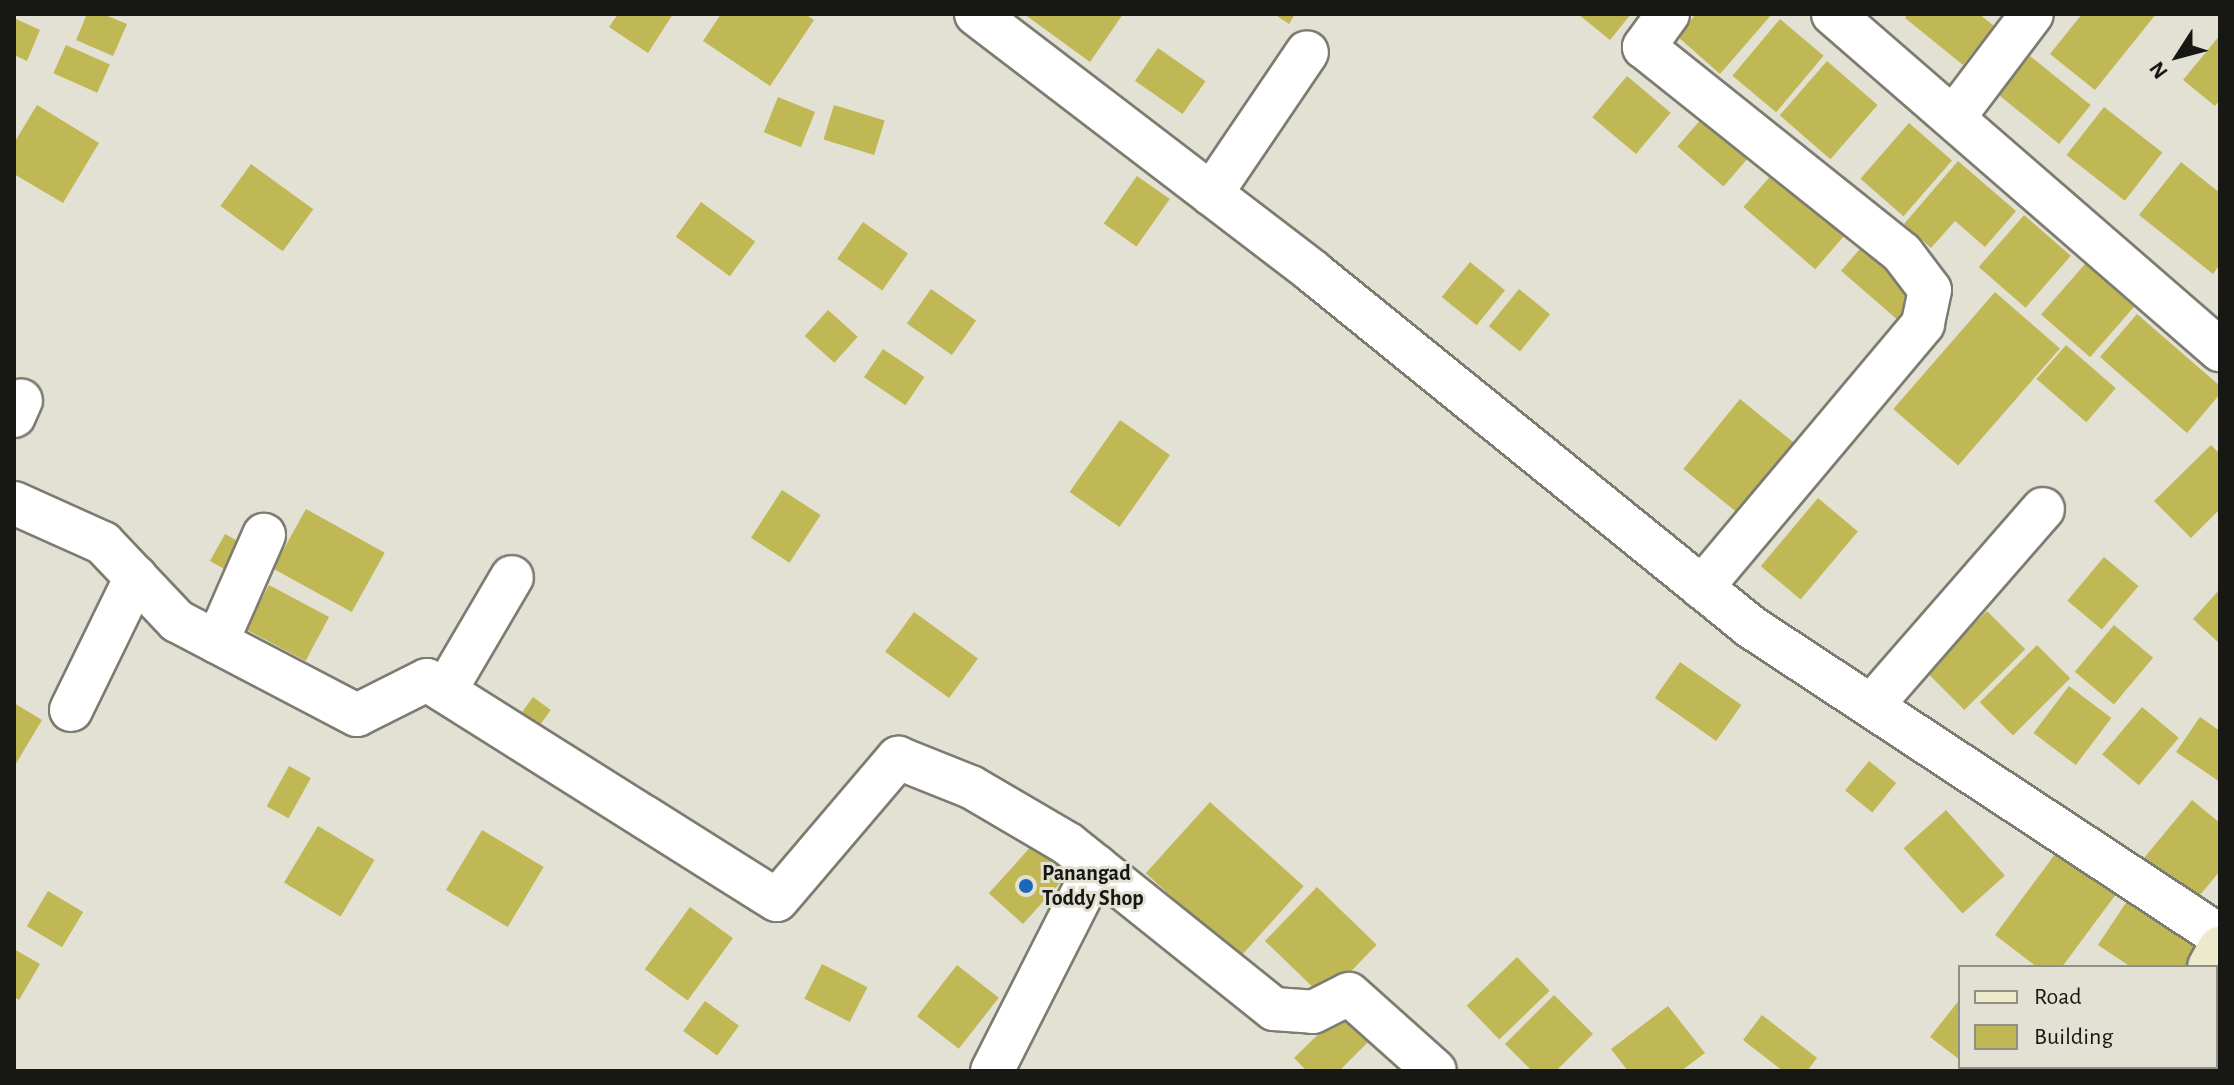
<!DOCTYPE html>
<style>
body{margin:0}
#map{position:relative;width:2234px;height:1085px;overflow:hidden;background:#e2e1d4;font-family:"Alegreya Sans",sans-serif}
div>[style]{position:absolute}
.building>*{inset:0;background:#c0b854;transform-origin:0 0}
.roads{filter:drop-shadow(2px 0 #7d7c71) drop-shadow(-2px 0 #7d7c71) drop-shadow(0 2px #7d7c71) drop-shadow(0 -2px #7d7c71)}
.street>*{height:42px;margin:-21px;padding:0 21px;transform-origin:21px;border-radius:21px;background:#fff}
.secondary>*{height:44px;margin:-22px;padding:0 22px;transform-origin:22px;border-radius:22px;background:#eceacb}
.dots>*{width:22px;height:22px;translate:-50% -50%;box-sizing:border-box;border:4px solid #e2e1d4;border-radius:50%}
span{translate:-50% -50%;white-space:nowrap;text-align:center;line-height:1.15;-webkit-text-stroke:6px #e2e1d4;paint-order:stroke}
.poi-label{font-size:22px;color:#171713;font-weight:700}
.left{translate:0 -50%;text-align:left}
.frame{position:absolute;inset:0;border:16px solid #171713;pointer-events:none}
.legend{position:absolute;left:1958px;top:965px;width:260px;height:104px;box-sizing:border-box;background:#e2e1d4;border:2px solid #919087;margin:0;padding:10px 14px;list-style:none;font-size:24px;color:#171713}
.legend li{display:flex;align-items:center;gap:16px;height:40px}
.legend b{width:40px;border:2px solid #919087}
.north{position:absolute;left:2138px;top:16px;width:80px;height:80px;-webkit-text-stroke:6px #e2e1d4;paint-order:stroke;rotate:234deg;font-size:22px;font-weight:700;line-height:32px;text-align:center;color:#171713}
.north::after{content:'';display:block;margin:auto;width:28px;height:36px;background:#171713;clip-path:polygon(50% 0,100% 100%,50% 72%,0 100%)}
</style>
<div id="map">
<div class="building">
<i style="clip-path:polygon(87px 14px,103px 14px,127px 24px,113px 56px,76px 40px)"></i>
<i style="clip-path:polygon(618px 14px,673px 14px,648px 53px,609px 27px)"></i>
<i style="clip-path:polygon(721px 14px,805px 14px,814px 20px,770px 86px,703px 41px)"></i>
<i style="clip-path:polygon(1024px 14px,1123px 14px,1090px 62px)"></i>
<i style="clip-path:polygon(1274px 14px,1295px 14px,1289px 24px)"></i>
<i style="clip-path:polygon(1578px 14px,1631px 14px,1610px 40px)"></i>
<i style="clip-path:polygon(1696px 14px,1772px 14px,1720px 74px,1677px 36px)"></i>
<i style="clip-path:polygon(1908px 14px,1979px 14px,1994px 26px,1963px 65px,1905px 18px)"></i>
<i style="clip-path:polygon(2082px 14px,2156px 14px,2095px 90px,2050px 54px)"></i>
<i style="clip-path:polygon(14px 18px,40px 30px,27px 61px,14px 55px)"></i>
<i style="left:1780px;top:19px;width:57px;height:74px;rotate:40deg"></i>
<i style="clip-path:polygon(2220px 35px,2220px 100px,2215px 106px,2183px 80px)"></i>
<i style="left:66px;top:45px;width:48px;height:31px;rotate:24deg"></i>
<i style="left:1158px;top:48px;width:58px;height:40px;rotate:35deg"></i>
<i style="left:2030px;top:56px;width:78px;height:50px;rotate:39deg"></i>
<i style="left:1827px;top:61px;width:67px;height:72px;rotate:41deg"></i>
<i style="left:1627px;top:76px;width:57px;height:54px;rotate:40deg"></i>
<i style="left:778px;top:97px;width:40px;height:38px;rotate:22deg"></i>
<i style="clip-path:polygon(37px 105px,99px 143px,63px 203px,14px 174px,14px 143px)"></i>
<i style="left:834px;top:105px;width:53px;height:36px;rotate:17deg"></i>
<i style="left:2104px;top:107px;width:74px;height:61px;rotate:38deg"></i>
<i style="left:1703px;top:117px;width:61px;height:39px;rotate:41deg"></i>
<i style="left:1909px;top:123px;width:57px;height:74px;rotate:41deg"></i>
<i style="clip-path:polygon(1958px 161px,2016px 211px,1985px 247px,1955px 221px,1931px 248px,1904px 224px)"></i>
<i style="clip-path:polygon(2181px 162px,2220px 193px,2220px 264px,2213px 274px,2139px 215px)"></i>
<i style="left:251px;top:164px;width:77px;height:52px;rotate:36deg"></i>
<i style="left:1773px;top:173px;width:95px;height:45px;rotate:41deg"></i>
<i style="left:1137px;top:176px;width:40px;height:58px;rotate:35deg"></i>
<i style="left:701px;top:202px;width:67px;height:43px;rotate:36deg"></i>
<i style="left:2024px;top:215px;width:62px;height:69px;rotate:41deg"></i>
<i style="left:863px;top:222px;width:55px;height:45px;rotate:35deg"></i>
<i style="left:1866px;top:242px;width:74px;height:38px;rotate:41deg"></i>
<i style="left:1470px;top:262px;width:45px;height:45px;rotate:39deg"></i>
<i style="left:2085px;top:264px;width:65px;height:67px;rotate:41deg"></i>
<i style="left:931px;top:289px;width:55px;height:42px;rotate:35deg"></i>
<i style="left:1519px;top:289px;width:40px;height:48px;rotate:39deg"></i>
<i style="left:1995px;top:292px;width:86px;height:155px;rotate:41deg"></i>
<i style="left:828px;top:310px;width:40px;height:35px;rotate:42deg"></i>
<i style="clip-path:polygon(2137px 314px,2220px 386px,2220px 394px,2187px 433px,2100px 357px)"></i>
<i style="left:2066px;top:345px;width:66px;height:45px;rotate:41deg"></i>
<i style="left:883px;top:349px;width:50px;height:34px;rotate:34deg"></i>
<i style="left:1740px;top:399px;width:77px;height:90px;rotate:39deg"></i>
<i style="left:1120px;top:420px;width:61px;height:88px;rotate:35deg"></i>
<i style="clip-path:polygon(2211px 445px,2220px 454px,2220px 509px,2191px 538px,2154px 501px)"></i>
<i style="left:782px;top:490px;width:46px;height:57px;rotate:33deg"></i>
<i style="left:1818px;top:498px;width:52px;height:89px;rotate:40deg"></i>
<i style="left:306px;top:509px;width:90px;height:68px;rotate:29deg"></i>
<i style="left:225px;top:534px;width:25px;height:31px;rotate:29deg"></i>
<i style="left:2104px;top:557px;width:45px;height:57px;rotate:40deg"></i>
<i style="left:269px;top:585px;width:68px;height:50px;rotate:28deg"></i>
<i style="clip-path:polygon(2220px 589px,2220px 644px,2193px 619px)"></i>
<i style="left:1987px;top:611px;width:54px;height:86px;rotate:45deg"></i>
<i style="left:914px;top:612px;width:79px;height:49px;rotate:36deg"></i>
<i style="left:2114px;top:625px;width:51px;height:61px;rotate:40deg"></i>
<i style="left:2037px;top:645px;width:47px;height:81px;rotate:45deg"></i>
<i style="left:1680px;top:662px;width:75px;height:44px;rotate:35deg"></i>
<i style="left:2069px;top:686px;width:53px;height:59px;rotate:37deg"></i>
<i style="left:533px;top:697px;width:22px;height:21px;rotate:36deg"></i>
<i style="clip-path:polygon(14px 703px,42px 720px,14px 767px)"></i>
<i style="left:2142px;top:707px;width:48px;height:62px;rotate:40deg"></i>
<i style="clip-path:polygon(2200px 717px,2220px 731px,2220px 782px,2176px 752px)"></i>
<i style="left:1869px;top:761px;width:35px;height:38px;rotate:39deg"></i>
<i style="left:289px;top:766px;width:25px;height:46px;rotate:29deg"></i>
<i style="clip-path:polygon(2192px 800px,2220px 823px,2220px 871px,2195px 901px,2144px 858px)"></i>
<i style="left:1210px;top:802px;width:126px;height:96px;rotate:42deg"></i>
<i style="left:1946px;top:810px;width:88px;height:57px;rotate:48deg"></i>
<i style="left:318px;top:826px;width:66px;height:66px;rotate:31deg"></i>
<i style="left:482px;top:830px;width:72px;height:70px;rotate:31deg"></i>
<i style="clip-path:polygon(2067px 838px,2125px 882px,2062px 967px,2037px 967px,1995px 935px)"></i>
<i style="left:1035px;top:842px;width:46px;height:69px;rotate:42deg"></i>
<i style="left:1317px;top:887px;width:83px;height:75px;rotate:44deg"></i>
<i style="left:48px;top:891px;width:41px;height:41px;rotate:31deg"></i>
<i style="clip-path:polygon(2133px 892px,2208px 942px,2192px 967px,2131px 967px,2098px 945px)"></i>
<i style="left:690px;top:907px;width:53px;height:77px;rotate:36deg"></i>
<i style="clip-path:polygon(14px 949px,40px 964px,19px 1000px,14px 997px)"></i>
<i style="left:1517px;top:957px;width:47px;height:70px;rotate:46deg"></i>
<i style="left:822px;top:964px;width:51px;height:39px;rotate:27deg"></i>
<i style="left:957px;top:965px;width:53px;height:65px;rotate:38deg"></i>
<i style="clip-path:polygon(1554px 995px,1593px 1034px,1556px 1071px,1532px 1071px,1505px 1044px)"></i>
<i style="clip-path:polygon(1960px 999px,1960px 1060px,1930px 1037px)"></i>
<i style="left:705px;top:1001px;width:42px;height:37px;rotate:36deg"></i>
<i style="clip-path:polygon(1668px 1006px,1705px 1053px,1681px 1071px,1628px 1071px,1611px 1049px)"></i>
<i style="clip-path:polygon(1345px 1008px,1374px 1036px,1339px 1071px,1307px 1071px,1294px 1058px)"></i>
<i style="clip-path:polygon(1762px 1015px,1817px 1058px,1807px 1071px,1783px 1071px,1743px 1040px)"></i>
<i style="clip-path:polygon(2008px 1067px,2101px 1067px,2005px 1071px)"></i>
</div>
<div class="roads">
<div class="street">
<i style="left:976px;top:14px;width:424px;rotate:37.4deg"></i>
<i style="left:1313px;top:272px;width:564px;rotate:39.02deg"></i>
<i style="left:1751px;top:627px;width:562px;rotate:33.38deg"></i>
<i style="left:1668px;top:14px;width:41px;rotate:126deg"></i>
<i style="left:1644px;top:47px;width:330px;rotate:38.6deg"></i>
<i style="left:1902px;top:253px;width:46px;rotate:52.9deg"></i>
<i style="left:1930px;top:290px;width:35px;rotate:102deg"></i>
<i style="left:1923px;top:324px;width:344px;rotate:130deg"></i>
<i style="left:1833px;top:14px;width:513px;rotate:40.97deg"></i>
<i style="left:1954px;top:117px;width:129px;rotate:-52.9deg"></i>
<i style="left:1211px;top:194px;width:171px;rotate:-55.9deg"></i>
<i style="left:14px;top:416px;width:17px;rotate:-66deg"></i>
<i style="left:14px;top:503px;width:98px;rotate:24.2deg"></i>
<i style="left:103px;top:543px;width:108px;rotate:46.5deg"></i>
<i style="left:177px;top:621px;width:203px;rotate:27.6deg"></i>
<i style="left:357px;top:715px;width:78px;rotate:-26.6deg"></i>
<i style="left:427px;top:680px;width:413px;rotate:32.2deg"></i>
<i style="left:777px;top:900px;width:187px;rotate:-49.6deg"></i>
<i style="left:898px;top:758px;width:79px;rotate:21.7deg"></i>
<i style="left:971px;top:787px;width:113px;rotate:30.4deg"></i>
<i style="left:1068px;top:844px;width:264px;rotate:38.7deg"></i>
<i style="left:1274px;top:1009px;width:39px;rotate:4deg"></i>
<i style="left:1313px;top:1012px;width:40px;rotate:-26.6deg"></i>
<i style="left:1349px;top:994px;width:115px;rotate:41.8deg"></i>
<i style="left:217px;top:642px;width:117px;rotate:-66.3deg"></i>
<i style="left:445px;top:691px;width:132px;rotate:-59.6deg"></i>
<i style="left:1872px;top:705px;width:260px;rotate:-48.9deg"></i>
<i style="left:71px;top:710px;width:148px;rotate:-64deg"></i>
<i style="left:992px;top:1071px;width:230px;rotate:-63.1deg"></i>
</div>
<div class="secondary">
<i style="left:2210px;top:967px;width:21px;rotate:-61deg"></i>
<i style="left:2156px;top:1071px;width:4px;rotate:-63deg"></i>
</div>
</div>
<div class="dots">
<i style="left:1026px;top:886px;background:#1e67b6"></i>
</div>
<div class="poi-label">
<span class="left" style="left:1042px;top:886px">Panangad<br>Toddy Shop</span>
</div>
<div class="frame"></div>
<ul class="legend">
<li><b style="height:10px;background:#eceacb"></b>Road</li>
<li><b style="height:22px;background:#c0b854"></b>Building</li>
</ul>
<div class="north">N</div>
</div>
